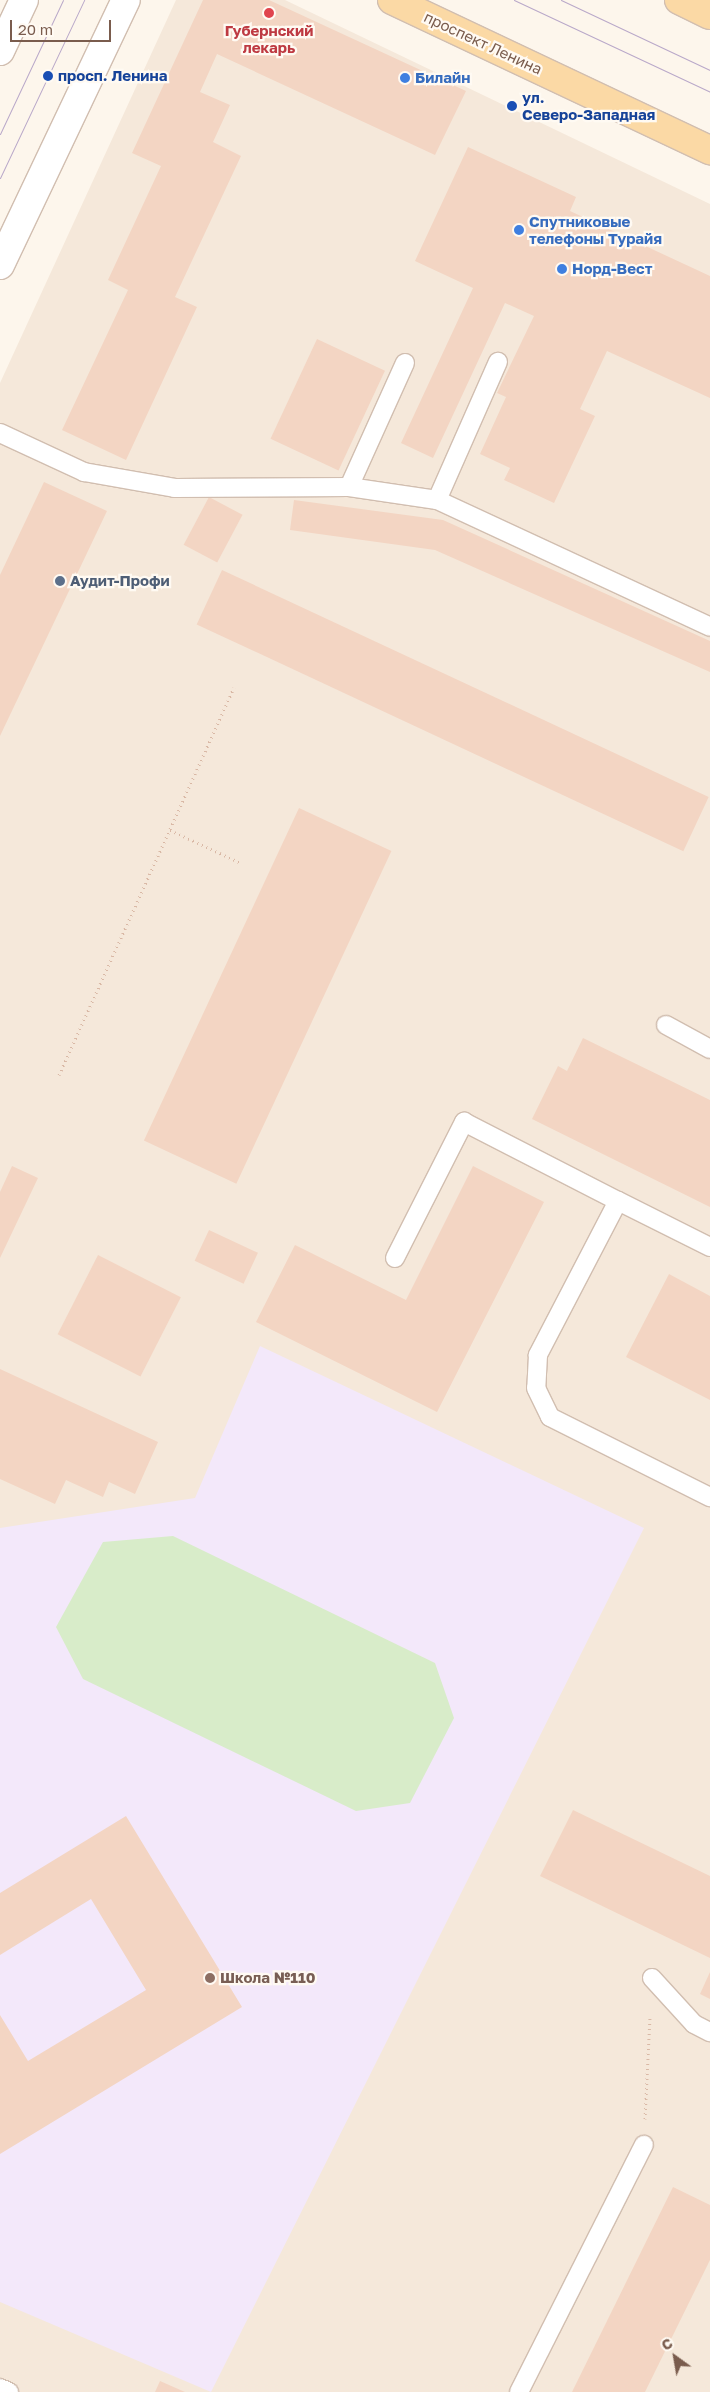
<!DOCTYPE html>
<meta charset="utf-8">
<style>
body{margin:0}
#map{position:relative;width:710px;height:2392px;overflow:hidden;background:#fdf6ec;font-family:"Golos Text",sans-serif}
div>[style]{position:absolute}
.residential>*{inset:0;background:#f5e8da}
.education>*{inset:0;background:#f3e8fa}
.green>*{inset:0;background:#d8ecc9}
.building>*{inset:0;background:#f3d5c3;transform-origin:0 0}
.path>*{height:3px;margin-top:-1.5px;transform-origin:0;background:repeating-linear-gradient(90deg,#d9b8a5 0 1px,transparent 0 5px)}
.roads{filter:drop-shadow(1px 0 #d1beb0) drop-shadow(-1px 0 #d1beb0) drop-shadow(0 1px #d1beb0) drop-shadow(0 -1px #d1beb0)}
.service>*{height:18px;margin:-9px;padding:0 9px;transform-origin:9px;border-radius:9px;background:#fff}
.secondary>*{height:28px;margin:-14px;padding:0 14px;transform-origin:14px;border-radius:14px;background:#fff}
.primary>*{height:28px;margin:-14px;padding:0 14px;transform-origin:14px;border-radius:14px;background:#fbd9a5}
.tram>*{height:1px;margin:-0.5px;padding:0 0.5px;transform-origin:0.5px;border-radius:0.5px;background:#b9a8c9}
.dots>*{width:14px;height:14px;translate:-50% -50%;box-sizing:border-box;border:2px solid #fffaf3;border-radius:50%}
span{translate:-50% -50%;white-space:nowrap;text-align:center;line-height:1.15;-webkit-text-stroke:4.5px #fffaf3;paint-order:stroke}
.health-label{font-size:15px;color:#be3a42;font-weight:700}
.street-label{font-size:15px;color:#7a5c4d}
.transit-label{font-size:15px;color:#164399;font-weight:700}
.left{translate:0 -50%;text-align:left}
.shop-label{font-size:15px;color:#366cbe;font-weight:700}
.service-label{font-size:15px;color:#4e5e75;font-weight:700}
.education-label{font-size:15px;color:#785e54;font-weight:700}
.north{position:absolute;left:650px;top:2332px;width:50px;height:50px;-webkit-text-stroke:4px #fffaf3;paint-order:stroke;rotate:328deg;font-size:14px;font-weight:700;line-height:20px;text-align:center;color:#7a5c4d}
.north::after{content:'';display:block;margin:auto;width:18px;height:22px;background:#7a5c4d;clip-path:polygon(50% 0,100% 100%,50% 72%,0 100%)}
.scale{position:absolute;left:10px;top:20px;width:101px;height:22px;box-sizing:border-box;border:2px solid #7a5c4d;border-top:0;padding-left:6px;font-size:15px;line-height:18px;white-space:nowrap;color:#7a5c4d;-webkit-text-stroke:4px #fffaf3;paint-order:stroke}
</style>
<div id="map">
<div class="residential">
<i style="clip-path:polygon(176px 0,285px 0,710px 204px,710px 2392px,0 2392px,0 383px)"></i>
</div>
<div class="education">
<i style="clip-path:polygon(260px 1346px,644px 1528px,211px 2392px,0 2302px,0 1528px,195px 1498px)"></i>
</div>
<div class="green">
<i style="clip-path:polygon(173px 1536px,435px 1663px,454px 1718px,410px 1803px,356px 1811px,83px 1679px,56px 1627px,103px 1542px)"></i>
</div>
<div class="building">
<i style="clip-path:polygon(203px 0,269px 0,466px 91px,435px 155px,217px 54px,200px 92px,230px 105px,213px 142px,241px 156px,175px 297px,197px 307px,126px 460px,62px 430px,128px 290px,108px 280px,161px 166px,132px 153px)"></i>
<i style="clip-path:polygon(468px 147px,576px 197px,570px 211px,710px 276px,710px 398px,607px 351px,580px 409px,595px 416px,554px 503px,504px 480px,510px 468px,480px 454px,506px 397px,497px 393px,534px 316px,505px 303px,433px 458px,401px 443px,473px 288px,415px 261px)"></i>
<i style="left:317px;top:339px;width:75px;height:110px;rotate:25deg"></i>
<i style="clip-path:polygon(44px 482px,107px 511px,0 736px,0 575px)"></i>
<i style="left:209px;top:497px;width:38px;height:54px;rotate:28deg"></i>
<i style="clip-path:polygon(294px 500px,443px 520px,710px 641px,710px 672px,435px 550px,290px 530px)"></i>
<i style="left:222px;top:570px;width:537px;height:60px;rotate:25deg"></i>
<i style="left:299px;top:808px;width:102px;height:367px;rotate:25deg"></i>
<i style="clip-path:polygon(583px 1038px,710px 1100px,710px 1207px,532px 1119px,558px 1066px,567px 1071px)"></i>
<i style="clip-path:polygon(12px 1166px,38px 1178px,0 1258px,0 1192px)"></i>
<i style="clip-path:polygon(473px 1166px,544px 1202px,437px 1412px,256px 1322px,295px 1245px,406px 1300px)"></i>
<i style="left:209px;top:1230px;width:54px;height:34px;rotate:25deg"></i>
<i style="left:98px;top:1255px;width:93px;height:89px;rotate:27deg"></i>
<i style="clip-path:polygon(669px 1274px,710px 1296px,710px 1400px,626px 1357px)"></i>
<i style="clip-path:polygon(0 1369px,158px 1442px,135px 1494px,109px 1482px,103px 1497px,66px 1480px,55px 1504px,0 1479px)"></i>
<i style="clip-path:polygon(573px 1810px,710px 1876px,710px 1958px,540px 1876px)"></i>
<i style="clip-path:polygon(126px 1816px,242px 2007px,0 2154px,0 2015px,28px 2061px,146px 1990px,91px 1899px,0 1955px,0 1893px)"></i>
<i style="clip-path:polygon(710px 1972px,710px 1999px,700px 1994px)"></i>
<i style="clip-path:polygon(673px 2187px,710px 2205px,710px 2260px,645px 2392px,572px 2392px)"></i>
<i style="clip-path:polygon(160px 2381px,185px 2392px,155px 2392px)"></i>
</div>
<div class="path">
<i style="left:170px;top:830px;width:78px;rotate:24.9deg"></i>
<i style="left:59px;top:1075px;width:425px;rotate:-65.7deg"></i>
<i style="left:645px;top:2119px;width:104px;rotate:-87.2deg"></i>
</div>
<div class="roads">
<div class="service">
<i style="left:0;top:433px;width:93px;rotate:24.9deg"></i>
<i style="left:84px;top:472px;width:92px;rotate:10deg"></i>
<i style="left:175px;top:488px;width:174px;rotate:-0.3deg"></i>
<i style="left:349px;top:487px;width:89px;rotate:8.4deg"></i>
<i style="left:437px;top:500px;width:301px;rotate:24.9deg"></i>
<i style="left:349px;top:487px;width:136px;rotate:-65.7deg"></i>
<i style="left:437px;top:500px;width:151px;rotate:-66.2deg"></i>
<i style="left:666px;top:1025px;width:50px;rotate:28.6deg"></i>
<i style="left:710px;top:1247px;width:103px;rotate:-153.4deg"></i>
<i style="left:618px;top:1201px;width:174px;rotate:117.5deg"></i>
<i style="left:538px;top:1355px;width:33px;rotate:93deg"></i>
<i style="left:536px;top:1388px;width:32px;rotate:64deg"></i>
<i style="left:550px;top:1417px;width:179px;rotate:26.6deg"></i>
<i style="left:395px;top:1258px;width:153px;rotate:-63.1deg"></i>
<i style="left:464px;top:1122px;width:173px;rotate:27.2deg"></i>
<i style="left:652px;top:1978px;width:62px;rotate:47.6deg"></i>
<i style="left:694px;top:2024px;width:18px;rotate:27deg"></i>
<i style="left:0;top:2388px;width:10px;rotate:24deg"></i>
<i style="left:519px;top:2392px;width:277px;rotate:-63.2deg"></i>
</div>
<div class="secondary">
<i style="left:0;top:51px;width:56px;rotate:-64.8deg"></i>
<i style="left:0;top:265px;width:293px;rotate:-64.6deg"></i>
</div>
<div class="primary">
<i style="left:392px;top:0;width:352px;rotate:25.3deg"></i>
<i style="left:679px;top:0;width:34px;rotate:26deg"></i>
</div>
</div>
<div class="tram">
<i style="left:514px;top:0;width:217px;rotate:25.1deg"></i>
<i style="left:561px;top:0;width:165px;rotate:25.2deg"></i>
<i style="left:0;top:134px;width:148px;rotate:-64.8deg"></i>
<i style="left:0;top:178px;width:197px;rotate:-64.7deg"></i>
</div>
<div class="dots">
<i style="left:269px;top:13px;background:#e0444e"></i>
<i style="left:48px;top:76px;background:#1a4fb4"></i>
<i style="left:405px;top:78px;background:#3f7fe0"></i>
<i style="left:512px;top:106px;background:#1a4fb4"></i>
<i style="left:519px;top:230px;background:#3f7fe0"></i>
<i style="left:562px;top:269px;background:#3f7fe0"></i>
<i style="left:60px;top:581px;background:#5c6f8a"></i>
<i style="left:210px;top:1978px;background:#8d6e63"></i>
</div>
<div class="health-label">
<span style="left:269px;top:39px">Губернский<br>лекарь</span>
</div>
<div class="street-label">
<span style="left:483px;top:43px;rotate:25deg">проспект Ленина</span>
</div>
<div class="transit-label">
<span class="left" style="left:58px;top:76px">просп. Ленина</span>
<span class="left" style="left:522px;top:106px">ул.<br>Северо-Западная</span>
</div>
<div class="shop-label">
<span class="left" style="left:415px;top:78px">Билайн</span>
<span class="left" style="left:529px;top:230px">Спутниковые<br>телефоны Турайя</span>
<span class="left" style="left:572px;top:269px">Норд-Вест</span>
</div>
<div class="service-label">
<span class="left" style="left:70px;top:581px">Аудит-Профи</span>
</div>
<div class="education-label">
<span class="left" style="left:220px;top:1978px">Школа №110</span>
</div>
<div class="north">С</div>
<div class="scale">20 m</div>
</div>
